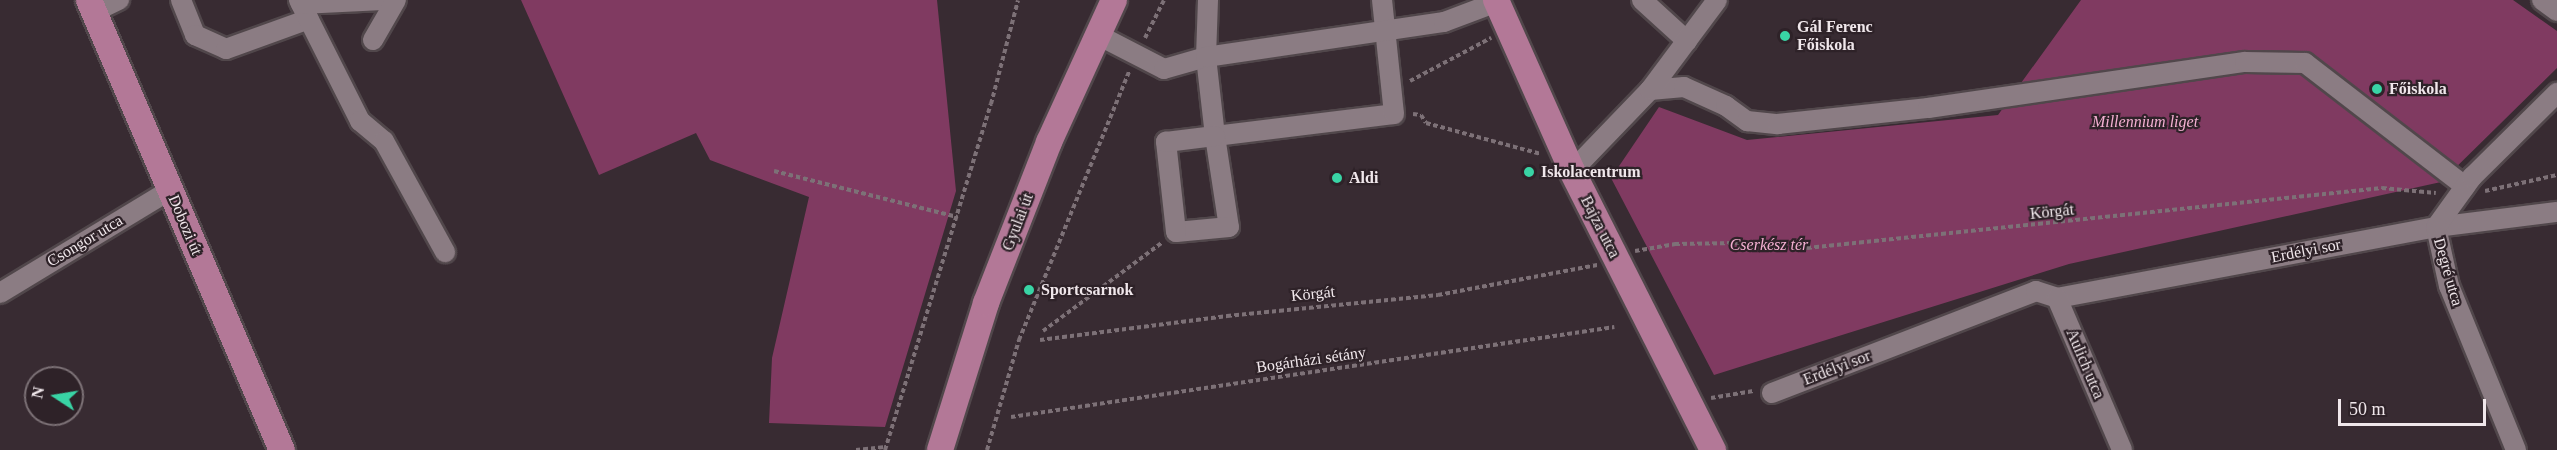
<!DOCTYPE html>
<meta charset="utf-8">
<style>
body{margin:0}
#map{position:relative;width:2557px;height:450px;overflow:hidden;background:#382b32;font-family:"Times New Roman",serif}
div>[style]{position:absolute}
.green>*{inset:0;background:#803a61}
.path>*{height:4px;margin-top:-2px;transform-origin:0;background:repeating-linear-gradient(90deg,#7d7177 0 4.5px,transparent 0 7.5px)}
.roads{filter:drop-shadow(2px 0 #51474b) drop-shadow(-2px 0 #51474b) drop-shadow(0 2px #51474b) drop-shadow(0 -2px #51474b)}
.minor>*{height:20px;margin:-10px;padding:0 10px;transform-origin:10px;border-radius:10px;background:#8b7c83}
.major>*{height:26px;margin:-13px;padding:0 13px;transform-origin:13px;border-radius:13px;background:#b37897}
.dots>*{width:16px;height:16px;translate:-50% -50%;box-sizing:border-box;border:3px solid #2e2228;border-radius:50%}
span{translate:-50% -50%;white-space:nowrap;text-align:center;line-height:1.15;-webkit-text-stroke:4.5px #2e2228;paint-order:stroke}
.poi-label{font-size:16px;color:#f0e7eb;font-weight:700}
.left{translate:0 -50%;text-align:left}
.park-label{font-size:16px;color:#f3afd1;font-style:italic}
.street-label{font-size:16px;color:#f0e7eb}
.north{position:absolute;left:24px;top:366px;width:60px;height:60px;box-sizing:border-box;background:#2e2228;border:2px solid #7c7176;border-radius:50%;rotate:282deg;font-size:16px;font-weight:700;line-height:24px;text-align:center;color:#f0e7eb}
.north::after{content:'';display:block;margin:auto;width:21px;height:27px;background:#39d4a5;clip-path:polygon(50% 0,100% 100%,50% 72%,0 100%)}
.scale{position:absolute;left:2338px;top:399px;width:148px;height:27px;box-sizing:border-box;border:3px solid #f0e7eb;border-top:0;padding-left:8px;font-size:18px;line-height:21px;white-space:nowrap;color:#f0e7eb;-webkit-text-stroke:4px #2e2228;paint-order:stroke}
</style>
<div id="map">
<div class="green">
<i style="clip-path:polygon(521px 0,937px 0,956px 191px,885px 427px,769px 423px,772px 358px,809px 197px,710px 160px,696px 133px,599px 175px)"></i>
<i style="clip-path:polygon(2081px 0,2513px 0,2557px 31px,2557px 68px,2441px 182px,2069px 264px,1714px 375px,1611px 178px,1659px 107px,1747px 140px,1998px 115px)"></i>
</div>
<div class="path">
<i style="left:1145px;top:38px;width:42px;rotate:-63.4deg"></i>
<i style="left:1410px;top:81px;width:92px;rotate:-28deg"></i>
<i style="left:1413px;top:114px;width:8px;rotate:7deg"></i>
<i style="left:1421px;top:115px;width:9px;rotate:58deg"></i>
<i style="left:1426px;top:123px;width:119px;rotate:15.1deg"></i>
<i style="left:774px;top:171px;width:189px;rotate:14.1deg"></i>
<i style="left:2485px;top:191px;width:74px;rotate:-12.5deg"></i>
<i style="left:1635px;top:251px;width:41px;rotate:-9.9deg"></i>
<i style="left:1675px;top:244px;width:63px;rotate:-0.9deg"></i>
<i style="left:1738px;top:243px;width:69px;rotate:4.1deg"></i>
<i style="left:1807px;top:248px;width:578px;rotate:-5.96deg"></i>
<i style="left:2382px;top:188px;width:54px;rotate:5.3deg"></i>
<i style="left:1043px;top:331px;width:149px;rotate:-36.6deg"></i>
<i style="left:1040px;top:340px;width:189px;rotate:-7.3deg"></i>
<i style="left:1227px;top:316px;width:212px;rotate:-5.7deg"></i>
<i style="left:1438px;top:295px;width:162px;rotate:-10.7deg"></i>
<i style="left:1711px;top:398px;width:43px;rotate:-9.5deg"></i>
<i style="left:1011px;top:417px;width:610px;rotate:-8.49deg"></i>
<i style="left:856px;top:450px;width:30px;rotate:-6deg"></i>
<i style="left:885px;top:450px;width:362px;rotate:-73deg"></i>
<i style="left:991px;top:104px;width:107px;rotate:-75.4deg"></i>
<i style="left:987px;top:450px;width:115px;rotate:-73.8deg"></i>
<i style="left:1019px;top:340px;width:290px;rotate:-67.7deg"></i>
</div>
<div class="roads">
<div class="minor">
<i style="left:181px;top:0;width:38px;rotate:68deg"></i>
<i style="left:195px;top:35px;width:34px;rotate:24deg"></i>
<i style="left:226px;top:49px;width:88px;rotate:-19.9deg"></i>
<i style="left:299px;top:0;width:136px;rotate:63.2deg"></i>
<i style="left:360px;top:121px;width:31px;rotate:40deg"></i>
<i style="left:384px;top:141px;width:127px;rotate:61.2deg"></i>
<i style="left:1208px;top:0;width:57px;rotate:92deg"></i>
<i style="left:1206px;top:57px;width:80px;rotate:83.5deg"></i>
<i style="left:1215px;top:136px;width:180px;rotate:-7deg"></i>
<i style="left:1394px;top:114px;width:115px;rotate:-96deg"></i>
<i style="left:1642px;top:0;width:61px;rotate:42.3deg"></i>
<i style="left:2542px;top:0;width:19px;rotate:36deg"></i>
<i style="left:301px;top:4px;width:82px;rotate:-2.8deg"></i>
<i style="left:94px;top:12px;width:28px;rotate:-26deg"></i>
<i style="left:1098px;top:35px;width:74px;rotate:27.3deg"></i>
<i style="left:1164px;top:69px;width:44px;rotate:-15.9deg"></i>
<i style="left:1206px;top:57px;width:241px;rotate:-8.4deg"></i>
<i style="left:1444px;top:22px;width:57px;rotate:-20.7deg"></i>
<i style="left:373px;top:40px;width:46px;rotate:-60.1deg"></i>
<i style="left:1650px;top:90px;width:34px;rotate:-5deg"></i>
<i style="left:1684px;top:87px;width:46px;rotate:24.3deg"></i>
<i style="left:1726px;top:106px;width:26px;rotate:36deg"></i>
<i style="left:1747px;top:121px;width:31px;rotate:6deg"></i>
<i style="left:1778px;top:124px;width:151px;rotate:-6.1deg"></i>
<i style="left:1928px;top:108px;width:320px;rotate:-8.3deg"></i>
<i style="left:2245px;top:62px;width:60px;rotate:1deg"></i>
<i style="left:2305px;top:63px;width:202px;rotate:37.6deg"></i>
<i style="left:1215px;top:136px;width:92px;rotate:81.3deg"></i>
<i style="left:1229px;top:227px;width:53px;rotate:174.6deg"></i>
<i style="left:1176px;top:232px;width:91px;rotate:-96.3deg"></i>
<i style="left:1166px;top:142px;width:49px;rotate:-7deg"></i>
<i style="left:1572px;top:171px;width:112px;rotate:-46.1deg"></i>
<i style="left:1650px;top:90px;width:112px;rotate:-53.3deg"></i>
<i style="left:0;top:293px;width:199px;rotate:-31.2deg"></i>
<i style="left:2057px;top:298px;width:386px;rotate:-10.6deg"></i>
<i style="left:2436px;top:227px;width:122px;rotate:-7.1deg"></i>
<i style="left:1772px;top:393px;width:283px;rotate:-21.1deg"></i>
<i style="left:2036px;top:291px;width:22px;rotate:18deg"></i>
<i style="left:2057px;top:298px;width:165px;rotate:66.8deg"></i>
<i style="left:2516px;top:450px;width:177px;rotate:-112.2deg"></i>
<i style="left:2449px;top:286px;width:60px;rotate:-102.4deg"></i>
<i style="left:2436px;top:227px;width:62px;rotate:-54.2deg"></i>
<i style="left:2472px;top:177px;width:120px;rotate:-44.7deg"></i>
</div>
<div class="major">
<i style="left:89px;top:0;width:490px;rotate:66.8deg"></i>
<i style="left:1496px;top:0;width:187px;rotate:66deg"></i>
<i style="left:1572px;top:171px;width:313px;rotate:63.2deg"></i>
<i style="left:940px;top:450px;width:154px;rotate:-72.6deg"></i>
<i style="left:986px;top:303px;width:173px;rotate:-68.6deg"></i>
<i style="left:1049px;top:142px;width:156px;rotate:-65.4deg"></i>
</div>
</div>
<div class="dots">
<i style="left:1785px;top:36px;background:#39d4a5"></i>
<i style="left:2377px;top:89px;background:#39d4a5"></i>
<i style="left:1529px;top:172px;background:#39d4a5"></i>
<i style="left:1337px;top:178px;background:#39d4a5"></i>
<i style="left:1029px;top:290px;background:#39d4a5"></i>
</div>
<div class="poi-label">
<span class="left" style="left:1797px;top:36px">Gál Ferenc<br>Főiskola</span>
<span class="left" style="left:2389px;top:89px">Főiskola</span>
<span class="left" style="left:1541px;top:172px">Iskolacentrum</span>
<span class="left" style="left:1349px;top:178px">Aldi</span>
<span class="left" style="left:1041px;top:290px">Sportcsarnok</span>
</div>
<div class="park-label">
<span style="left:2145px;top:122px">Millennium liget</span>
<span style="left:1769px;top:245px">Cserkész tér</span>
</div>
<div class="street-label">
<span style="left:2052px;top:212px;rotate:-6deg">Körgát</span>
<span style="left:1018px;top:222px;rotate:-69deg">Gyulai út</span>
<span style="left:185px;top:225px;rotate:67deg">Dobozi út</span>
<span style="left:1600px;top:227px;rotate:63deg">Bajza utca</span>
<span style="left:85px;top:241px;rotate:-31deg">Csongor utca</span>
<span style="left:2306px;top:251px;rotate:-11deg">Erdélyi sor</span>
<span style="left:2448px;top:272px;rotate:74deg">Degré utca</span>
<span style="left:1313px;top:294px;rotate:-6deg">Körgát</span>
<span style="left:1311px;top:360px;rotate:-8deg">Bogárházi sétány</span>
<span style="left:2085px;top:364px;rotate:67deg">Aulich utca</span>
<span style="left:1837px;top:368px;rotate:-21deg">Erdélyi sor</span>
</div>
<div class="north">N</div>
<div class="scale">50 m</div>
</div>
